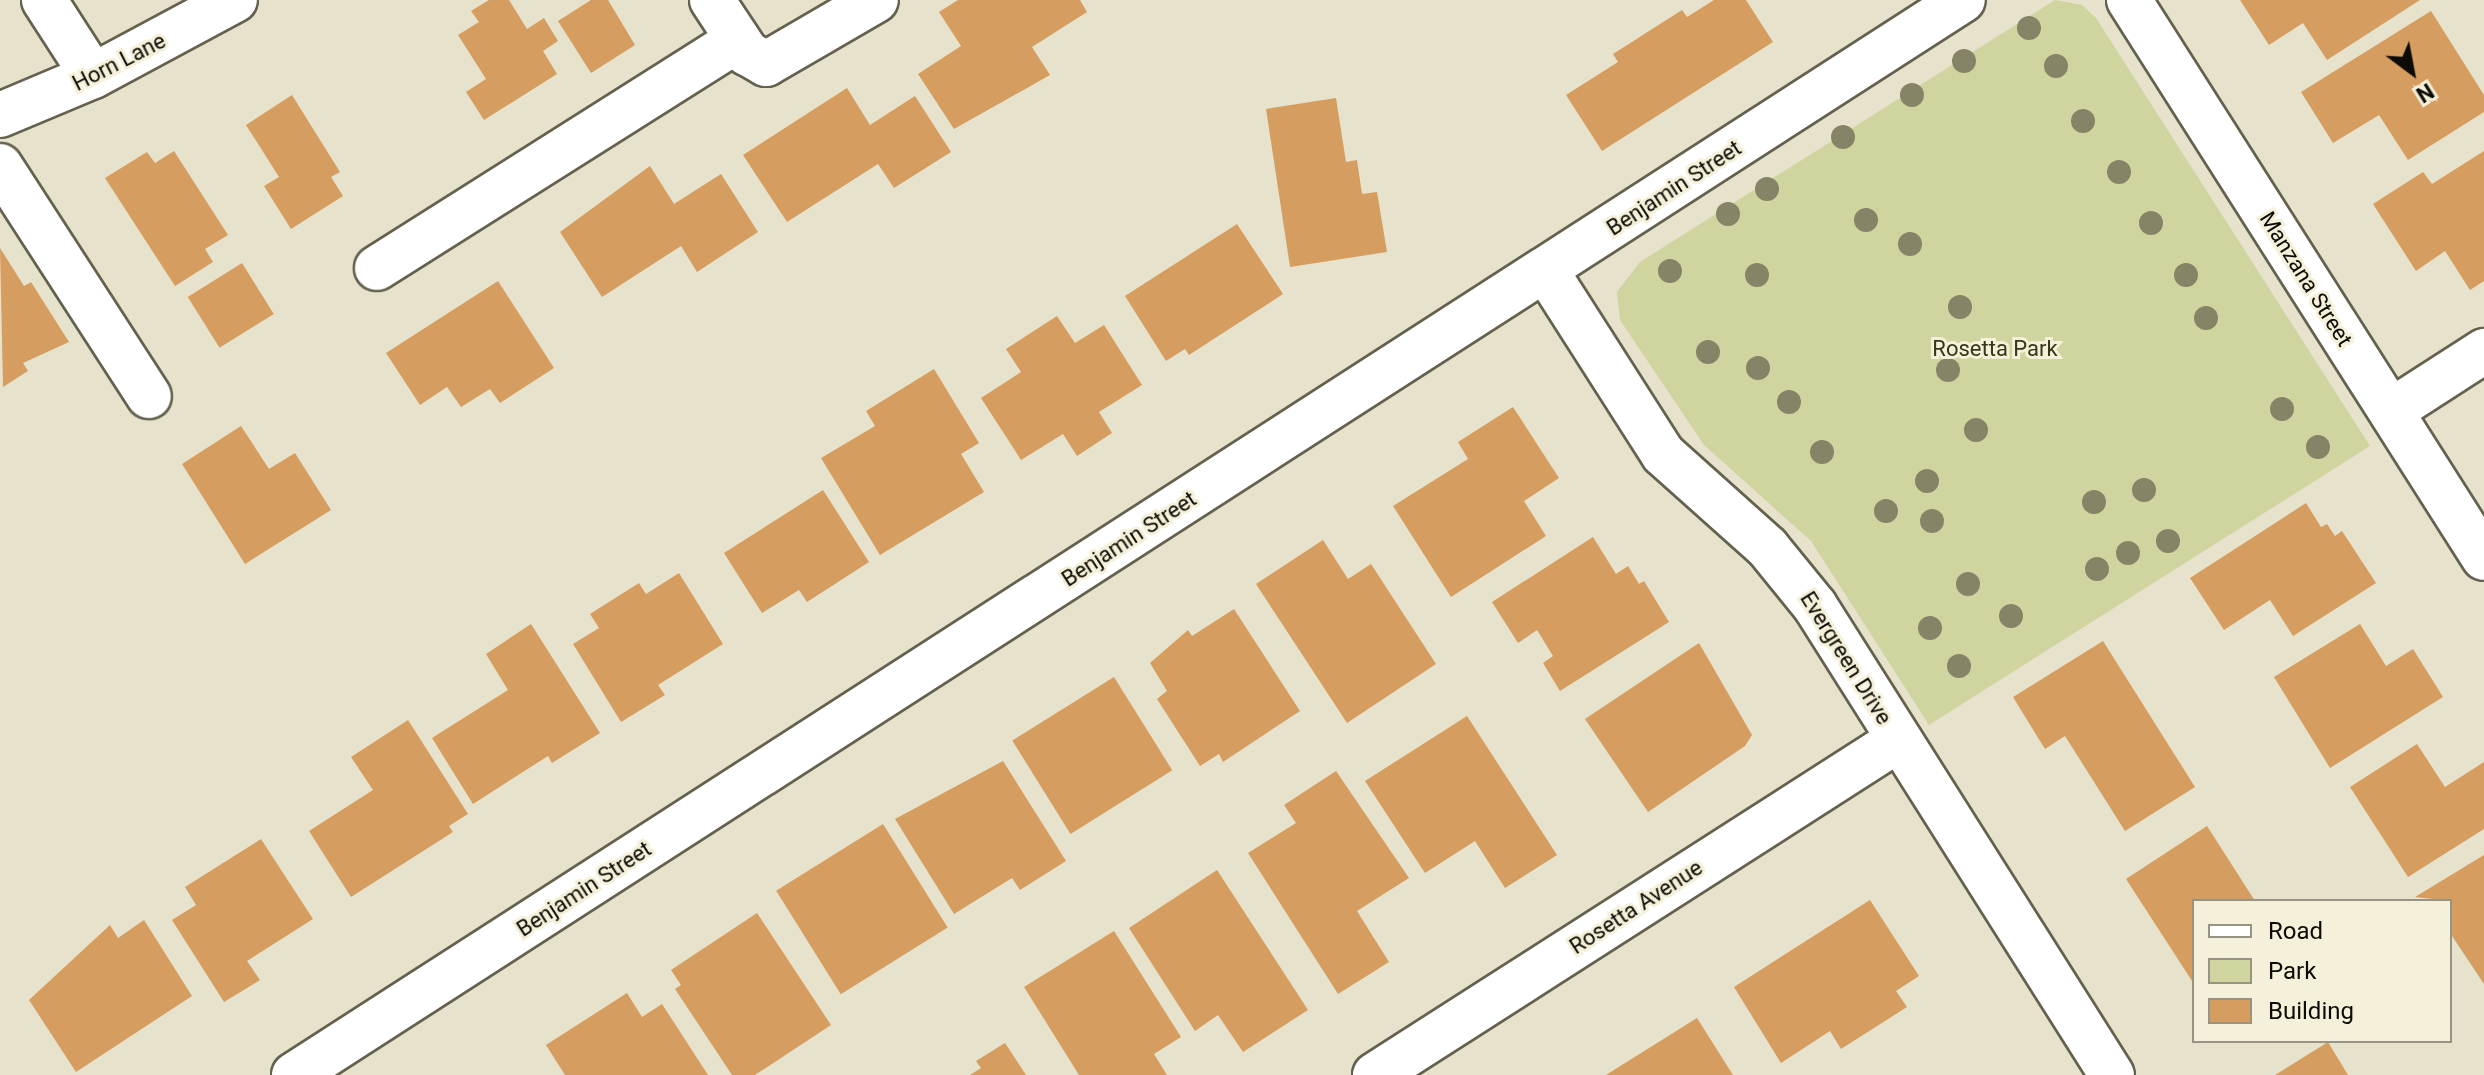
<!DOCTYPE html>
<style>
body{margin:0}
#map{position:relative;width:2484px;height:1075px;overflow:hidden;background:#e7e2cc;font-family:Roboto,sans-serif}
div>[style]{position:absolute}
.green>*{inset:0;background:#d0d49f}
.building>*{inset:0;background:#d59d5f;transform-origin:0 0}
.roads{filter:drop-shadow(2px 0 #65614e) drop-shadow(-2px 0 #65614e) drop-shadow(0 2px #65614e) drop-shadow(0 -2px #65614e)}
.minor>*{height:44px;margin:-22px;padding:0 22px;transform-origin:22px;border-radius:22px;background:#fff}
.trees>*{width:24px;height:24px;margin:-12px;border-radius:50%;background:#868467}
span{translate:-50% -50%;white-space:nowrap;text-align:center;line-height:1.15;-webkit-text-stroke:6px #f4f0d9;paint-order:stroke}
.street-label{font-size:22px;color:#0d0b05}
.park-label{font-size:22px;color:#363815}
.legend{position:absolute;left:2192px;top:899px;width:260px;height:144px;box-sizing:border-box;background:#f4f0d9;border:2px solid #989484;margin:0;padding:10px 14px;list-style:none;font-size:24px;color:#0d0b05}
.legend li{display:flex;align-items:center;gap:16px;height:40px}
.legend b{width:40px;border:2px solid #989484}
.north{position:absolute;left:2372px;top:32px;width:80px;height:80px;-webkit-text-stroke:6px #f4f0d9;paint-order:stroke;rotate:148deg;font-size:22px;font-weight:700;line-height:32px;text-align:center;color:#0d0b05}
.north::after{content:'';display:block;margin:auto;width:28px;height:36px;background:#0d0b05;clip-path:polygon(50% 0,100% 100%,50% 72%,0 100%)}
</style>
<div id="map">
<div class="green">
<i style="clip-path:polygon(2055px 0,2082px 5px,2096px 18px,2370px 446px,1929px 725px,1811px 541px,1704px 445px,1620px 320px,1617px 292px,1640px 262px)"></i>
</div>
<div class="building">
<i style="clip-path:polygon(489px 0,509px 0,527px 29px,544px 18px,558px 41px,543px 51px,557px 74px,484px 120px,466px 92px,486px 79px,458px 35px,479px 22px,471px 11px)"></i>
<i style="clip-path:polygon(591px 0,608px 0,635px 45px,591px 73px,558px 21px)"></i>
<i style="clip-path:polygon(958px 0,1080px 0,1087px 12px,1032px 47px,1050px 75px,954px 129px,918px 74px,961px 46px,939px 12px)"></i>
<i style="clip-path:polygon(1714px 0,1746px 0,1773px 42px,1602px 151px,1566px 95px,1618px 62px,1613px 54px,1682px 10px,1687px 17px)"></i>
<i style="clip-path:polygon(2240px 0,2420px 0,2327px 60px,2303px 23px,2269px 45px)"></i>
<i style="clip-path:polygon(2431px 11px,2484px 95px,2484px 112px,2408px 160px,2379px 115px,2333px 143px,2301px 92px)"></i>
<i style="clip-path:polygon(847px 88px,870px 125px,915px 96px,951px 152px,894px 188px,878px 164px,787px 222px,743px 155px)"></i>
<i style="clip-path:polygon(292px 95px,340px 172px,331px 177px,343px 196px,291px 229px,264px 186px,279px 177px,246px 125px)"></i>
<i style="clip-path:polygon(1336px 98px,1346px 162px,1357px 160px,1362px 194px,1377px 192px,1387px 252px,1290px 267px,1266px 109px)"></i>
<i style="clip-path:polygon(174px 151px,228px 235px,205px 249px,213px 262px,175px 286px,105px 178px,147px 152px,155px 163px)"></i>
<i style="clip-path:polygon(2484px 151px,2484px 281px,2470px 290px,2445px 251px,2416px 271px,2373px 204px,2423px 172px,2432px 184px)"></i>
<i style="clip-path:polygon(650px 166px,674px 204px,721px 174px,758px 232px,697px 272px,681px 246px,602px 297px,560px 232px)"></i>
<i style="clip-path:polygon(1237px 224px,1283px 294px,1189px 355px,1185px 349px,1166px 361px,1125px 296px)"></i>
<i style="clip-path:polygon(0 248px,24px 286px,31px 282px,69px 342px,23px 363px,28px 371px,3px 387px)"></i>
<i style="left:242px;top:263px;width:60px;height:64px;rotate:58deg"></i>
<i style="clip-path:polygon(498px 281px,554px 368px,500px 403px,490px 389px,461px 407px,447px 387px,420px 405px,386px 353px)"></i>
<i style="clip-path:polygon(1057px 316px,1075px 343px,1104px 325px,1142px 385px,1099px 412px,1112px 433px,1077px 456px,1063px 434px,1021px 460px,981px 398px,1021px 372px,1006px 349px)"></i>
<i style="clip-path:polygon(934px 369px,979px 443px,961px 454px,984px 492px,880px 555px,821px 458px,875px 426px,866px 411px)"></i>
<i style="clip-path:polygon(1513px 407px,1559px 478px,1524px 501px,1546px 536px,1451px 597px,1393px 506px,1468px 459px,1458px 442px)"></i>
<i style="clip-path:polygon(241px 426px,269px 469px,295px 453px,331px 510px,245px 564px,182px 464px)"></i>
<i style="clip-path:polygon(823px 490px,869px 562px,807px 602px,799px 590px,762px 613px,724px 553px)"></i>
<i style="clip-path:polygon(2306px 503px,2321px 527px,2327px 524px,2335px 536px,2342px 531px,2376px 583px,2293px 636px,2270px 600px,2224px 630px,2190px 578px)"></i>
<i style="clip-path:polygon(1593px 537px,1616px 574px,1628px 566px,1639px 584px,1644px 581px,1669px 622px,1560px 691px,1543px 663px,1553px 656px,1537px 630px,1518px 643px,1492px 602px)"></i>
<i style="clip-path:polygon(1323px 540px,1348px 579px,1371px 564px,1436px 664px,1347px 723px,1256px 584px)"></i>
<i style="clip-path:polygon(679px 573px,723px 644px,658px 685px,665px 695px,621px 722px,573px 644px,599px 628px,590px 614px,639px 583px,646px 594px)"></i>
<i style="clip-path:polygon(1234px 609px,1300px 711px,1223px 762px,1219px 754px,1200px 766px,1157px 699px,1167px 691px,1150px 663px,1188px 630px,1192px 636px)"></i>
<i style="clip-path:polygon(531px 624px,600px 733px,552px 763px,548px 756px,473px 804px,432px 738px,508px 690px,486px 654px)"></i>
<i style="clip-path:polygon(2360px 624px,2386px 666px,2413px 649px,2443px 697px,2330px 768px,2274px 677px)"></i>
<i style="clip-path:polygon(2103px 641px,2195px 787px,2125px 831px,2065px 736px,2045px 749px,2013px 697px)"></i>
<i style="clip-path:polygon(1699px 643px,1752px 735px,1745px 746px,1648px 812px,1585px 719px)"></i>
<i style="left:1114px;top:677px;width:110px;height:120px;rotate:58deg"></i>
<i style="clip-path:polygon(1467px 716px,1557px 855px,1505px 888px,1475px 841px,1425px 873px,1365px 781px)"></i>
<i style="clip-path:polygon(408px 720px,468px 814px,449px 826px,453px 832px,351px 897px,309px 831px,373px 790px,351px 757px)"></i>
<i style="clip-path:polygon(2417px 744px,2445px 787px,2484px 762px,2484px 829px,2408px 877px,2350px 787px)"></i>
<i style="clip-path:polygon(1003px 761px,1066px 861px,1020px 890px,1012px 878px,954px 914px,895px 819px)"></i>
<i style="clip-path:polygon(1336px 771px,1409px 878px,1357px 911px,1389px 962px,1338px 994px,1248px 853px,1296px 823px,1284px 805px)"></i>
<i style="left:883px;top:824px;width:122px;height:126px;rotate:58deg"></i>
<i style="clip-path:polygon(2207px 826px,2255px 901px,2194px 901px,2194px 984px,2126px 879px)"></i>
<i style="clip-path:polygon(261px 839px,313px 919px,247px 961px,260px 980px,224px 1002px,172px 920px,196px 905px,185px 887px)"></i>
<i style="clip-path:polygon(2484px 855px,2484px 984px,2450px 933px,2450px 901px,2415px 897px)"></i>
<i style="clip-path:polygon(1217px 870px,1308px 1010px,1243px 1052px,1218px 1015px,1195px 1031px,1129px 928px)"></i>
<i style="clip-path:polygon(1870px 900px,1919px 976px,1896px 991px,1907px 1007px,1841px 1049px,1830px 1031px,1781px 1063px,1734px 987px)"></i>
<i style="clip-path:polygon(757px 913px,831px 1025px,755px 1075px,732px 1075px,675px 989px,681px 985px,671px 970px)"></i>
<i style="clip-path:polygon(144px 920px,192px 996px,76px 1072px,29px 1000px,110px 925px,118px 938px)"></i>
<i style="clip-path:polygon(1114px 931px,1181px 1037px,1154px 1054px,1167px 1075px,1079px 1075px,1024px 987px)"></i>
<i style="clip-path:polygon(627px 993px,642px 1017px,662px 1004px,708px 1075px,565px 1075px,546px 1045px)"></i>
<i style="clip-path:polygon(1697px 1018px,1733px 1075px,1606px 1075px)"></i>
<i style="clip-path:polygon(2328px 1042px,2348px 1075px,2275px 1075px)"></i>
<i style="clip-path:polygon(1005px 1043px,1026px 1075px,970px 1075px,981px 1068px,976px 1061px)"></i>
</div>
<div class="roads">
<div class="minor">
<i style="left:44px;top:0;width:90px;rotate:57.2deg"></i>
<i style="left:712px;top:0;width:64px;rotate:56.6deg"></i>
<i style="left:747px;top:53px;width:22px;rotate:30deg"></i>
<i style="left:766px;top:64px;width:127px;rotate:-30.2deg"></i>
<i style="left:2129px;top:0;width:661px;rotate:57.54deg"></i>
<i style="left:0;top:115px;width:101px;rotate:-22.8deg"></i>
<i style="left:93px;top:76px;width:161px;rotate:-28.2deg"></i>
<i style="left:0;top:166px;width:274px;rotate:57.1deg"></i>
<i style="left:377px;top:268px;width:427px;rotate:-32.3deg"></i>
<i style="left:1546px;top:271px;width:217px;rotate:57.4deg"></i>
<i style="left:1663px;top:454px;width:140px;rotate:41.8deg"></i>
<i style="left:1767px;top:547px;width:76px;rotate:50.9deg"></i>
<i style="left:1815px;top:606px;width:555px;rotate:57.66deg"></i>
<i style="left:2391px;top:411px;width:111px;rotate:-32.8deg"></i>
<i style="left:294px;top:1075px;width:1985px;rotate:-32.79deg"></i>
<i style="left:1375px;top:1075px;width:621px;rotate:-32.64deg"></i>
</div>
</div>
<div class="trees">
<i style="left:2029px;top:28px"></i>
<i style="left:1964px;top:61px"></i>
<i style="left:2056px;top:66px"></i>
<i style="left:1912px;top:95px"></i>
<i style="left:2083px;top:121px"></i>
<i style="left:1843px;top:137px"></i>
<i style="left:2119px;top:172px"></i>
<i style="left:1767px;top:189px"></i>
<i style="left:1728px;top:214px"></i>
<i style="left:1866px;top:220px"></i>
<i style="left:2151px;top:223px"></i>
<i style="left:1910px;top:244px"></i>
<i style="left:1670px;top:271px"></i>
<i style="left:1757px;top:275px"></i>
<i style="left:2186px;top:275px"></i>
<i style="left:1960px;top:307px"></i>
<i style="left:2206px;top:318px"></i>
<i style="left:1708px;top:352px"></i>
<i style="left:1758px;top:368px"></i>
<i style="left:1948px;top:370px"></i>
<i style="left:1789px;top:402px"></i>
<i style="left:2282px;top:409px"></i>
<i style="left:1976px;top:430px"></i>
<i style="left:2318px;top:447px"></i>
<i style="left:1822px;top:452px"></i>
<i style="left:1927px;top:481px"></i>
<i style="left:2144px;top:490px"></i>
<i style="left:2094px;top:502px"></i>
<i style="left:1886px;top:511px"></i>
<i style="left:1932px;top:521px"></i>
<i style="left:2168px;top:541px"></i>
<i style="left:2128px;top:553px"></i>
<i style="left:2097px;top:569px"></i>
<i style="left:1968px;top:584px"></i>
<i style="left:2011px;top:616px"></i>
<i style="left:1930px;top:628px"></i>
<i style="left:1959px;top:666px"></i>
</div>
<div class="street-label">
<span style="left:119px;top:62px;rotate:-27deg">Horn Lane</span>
<span style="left:1674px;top:188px;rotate:-33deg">Benjamin Street</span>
<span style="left:2306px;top:279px;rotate:58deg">Manzana Street</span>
<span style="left:1129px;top:539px;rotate:-33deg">Benjamin Street</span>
<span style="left:1846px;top:658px;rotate:58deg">Evergreen Drive</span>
<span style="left:584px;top:889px;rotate:-33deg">Benjamin Street</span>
<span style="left:1636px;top:907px;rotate:-33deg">Rosetta Avenue</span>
</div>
<div class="park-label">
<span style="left:1995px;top:349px">Rosetta Park</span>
</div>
<ul class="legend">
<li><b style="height:10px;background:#fff"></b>Road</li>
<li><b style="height:22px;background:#d0d49f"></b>Park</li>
<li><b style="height:22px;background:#d59d5f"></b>Building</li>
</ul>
<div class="north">N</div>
</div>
